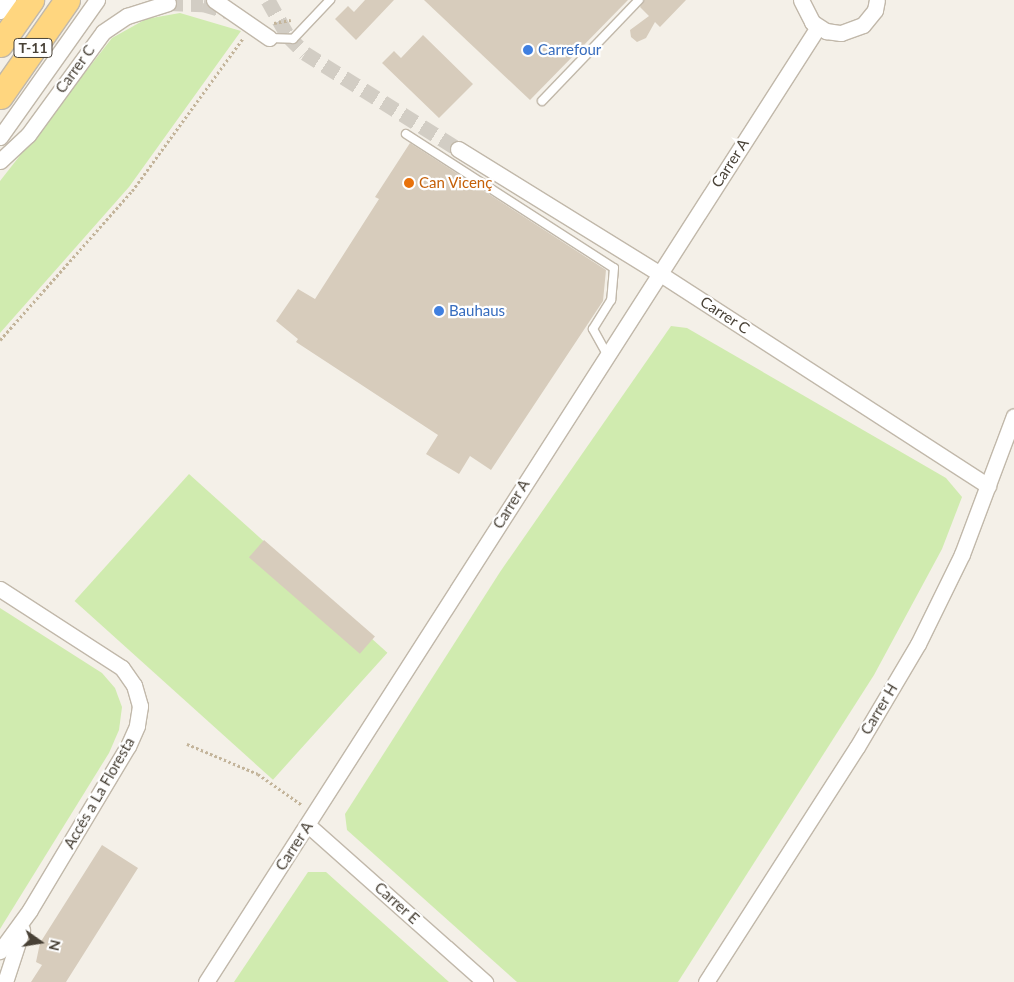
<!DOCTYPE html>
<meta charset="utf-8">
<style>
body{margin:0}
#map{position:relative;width:1014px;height:982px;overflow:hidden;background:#f4f0e8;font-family:Lato,sans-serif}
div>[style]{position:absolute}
.green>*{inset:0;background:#d0ebaf;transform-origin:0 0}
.building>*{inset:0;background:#d7ccbc;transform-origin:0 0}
.minor-tunnel>*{height:15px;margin-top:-7.5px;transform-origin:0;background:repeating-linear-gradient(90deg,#d2cdc4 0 15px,transparent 0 23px)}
.path>*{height:2.5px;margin-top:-1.25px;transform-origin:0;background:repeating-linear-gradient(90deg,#c3b49a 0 2.5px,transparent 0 5px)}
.roads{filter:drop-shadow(1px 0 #c1b8aa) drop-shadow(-1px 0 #c1b8aa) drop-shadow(0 1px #c1b8aa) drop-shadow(0 -1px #c1b8aa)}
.service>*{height:8px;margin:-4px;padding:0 4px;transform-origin:4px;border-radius:4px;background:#fff}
.minor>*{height:15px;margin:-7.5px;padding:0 7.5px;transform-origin:7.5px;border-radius:7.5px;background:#fff}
.trunk>*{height:25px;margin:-12.5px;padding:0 12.5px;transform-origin:12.5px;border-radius:12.5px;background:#ffd67f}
.dots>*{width:14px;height:14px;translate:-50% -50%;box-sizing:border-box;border:2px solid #fff;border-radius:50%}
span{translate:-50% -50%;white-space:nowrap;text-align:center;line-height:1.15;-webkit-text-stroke:4.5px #fff;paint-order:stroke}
.shield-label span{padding:1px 4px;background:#fff;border:1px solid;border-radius:4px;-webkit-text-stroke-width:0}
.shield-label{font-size:14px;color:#484136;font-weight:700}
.shop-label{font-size:15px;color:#366cbe}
.left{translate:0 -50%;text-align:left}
.street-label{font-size:15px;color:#484136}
.food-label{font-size:15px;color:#c56008}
.north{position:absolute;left:15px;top:917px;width:50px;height:50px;-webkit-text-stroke:4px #fff;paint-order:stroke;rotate:103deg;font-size:14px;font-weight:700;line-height:20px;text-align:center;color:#484136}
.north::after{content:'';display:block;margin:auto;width:18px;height:22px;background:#484136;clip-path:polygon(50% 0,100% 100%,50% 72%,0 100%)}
</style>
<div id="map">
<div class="green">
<i style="clip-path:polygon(180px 13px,241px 31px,129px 187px,0 333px,0 181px,112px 38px,146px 19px)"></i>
<i style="clip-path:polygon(671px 326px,687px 328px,946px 478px,962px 497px,942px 549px,874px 675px,678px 982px,517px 982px,347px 830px,345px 814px,500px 572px)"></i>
<i style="left:189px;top:474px;width:267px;height:171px;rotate:42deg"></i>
<i style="clip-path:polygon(0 608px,102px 673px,115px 688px,122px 707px,119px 730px,109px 753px,0 929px)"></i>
<i style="clip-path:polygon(308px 872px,326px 872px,449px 982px,234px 982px)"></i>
</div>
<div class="building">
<i style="clip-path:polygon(365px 0,394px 0,356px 40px,335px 19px,348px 6px,354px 12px)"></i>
<i style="clip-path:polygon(424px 0,628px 0,530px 100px)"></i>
<i style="clip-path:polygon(644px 0,686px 0,660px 27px,655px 22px,646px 38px,637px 42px,631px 37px,630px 30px,649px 16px,640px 7px)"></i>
<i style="clip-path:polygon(423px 35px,473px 84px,439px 118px,382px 63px,394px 51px,401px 58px)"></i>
<i style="clip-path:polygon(410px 143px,606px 270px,603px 301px,491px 470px,470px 456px,459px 474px,426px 454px,438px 435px,296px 342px,298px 339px,276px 321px,298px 289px,315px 299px,379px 199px,375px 197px)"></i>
<i style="left:264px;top:540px;width:147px;height:23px;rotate:41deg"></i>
<i style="clip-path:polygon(102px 845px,138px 868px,66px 982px,31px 982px,42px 965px,36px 962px,40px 943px)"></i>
</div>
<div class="minor-tunnel">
<i style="left:268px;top:0;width:41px;rotate:60.9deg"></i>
<i style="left:288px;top:36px;width:24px;rotate:45deg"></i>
<i style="left:305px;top:53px;width:181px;rotate:32.1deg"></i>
<i style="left:168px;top:3px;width:35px;rotate:2deg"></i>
<i style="left:203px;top:4px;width:26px;rotate:16deg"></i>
</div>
<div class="path">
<i style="left:274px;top:23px;width:17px;rotate:-10deg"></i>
<i style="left:0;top:340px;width:199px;rotate:-48.5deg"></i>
<i style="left:132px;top:191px;width:189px;rotate:-54deg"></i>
<i style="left:187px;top:744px;width:77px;rotate:22.9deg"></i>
<i style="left:258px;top:774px;width:54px;rotate:35.2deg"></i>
</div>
<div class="roads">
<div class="service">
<i style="left:269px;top:38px;width:24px;rotate:2deg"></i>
<i style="left:293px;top:39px;width:54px;rotate:-46.5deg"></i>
<i style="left:542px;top:101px;width:140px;rotate:-46.2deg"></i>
<i style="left:406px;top:134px;width:247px;rotate:32.8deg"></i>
<i style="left:614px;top:268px;width:32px;rotate:95deg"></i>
<i style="left:611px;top:300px;width:34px;rotate:122deg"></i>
<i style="left:593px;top:329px;width:29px;rotate:61deg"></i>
</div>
<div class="minor">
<i style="left:214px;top:0;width:67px;rotate:34.6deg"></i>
<i style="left:801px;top:0;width:25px;rotate:63deg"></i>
<i style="left:812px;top:22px;width:17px;rotate:33deg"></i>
<i style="left:826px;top:31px;width:15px;rotate:8deg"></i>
<i style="left:841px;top:33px;width:23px;rotate:-20deg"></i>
<i style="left:863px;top:25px;width:19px;rotate:-51deg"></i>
<i style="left:875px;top:10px;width:10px;rotate:-79deg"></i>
<i style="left:0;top:11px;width:14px;rotate:-54deg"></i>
<i style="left:0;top:137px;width:168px;rotate:-54.7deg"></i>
<i style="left:458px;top:149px;width:236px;rotate:31.7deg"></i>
<i style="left:659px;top:273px;width:392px;rotate:32.9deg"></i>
<i style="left:0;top:161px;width:38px;rotate:-43deg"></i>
<i style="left:28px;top:135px;width:127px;rotate:-53.9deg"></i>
<i style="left:103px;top:32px;width:29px;rotate:-34deg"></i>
<i style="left:127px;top:16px;width:43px;rotate:-17.6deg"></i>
<i style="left:0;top:589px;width:145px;rotate:32.9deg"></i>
<i style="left:122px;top:668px;width:21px;rotate:55deg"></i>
<i style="left:134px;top:685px;width:22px;rotate:74deg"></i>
<i style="left:140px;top:706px;width:20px;rotate:99deg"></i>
<i style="left:137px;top:726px;width:22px;rotate:114deg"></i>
<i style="left:128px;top:746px;width:191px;rotate:120.9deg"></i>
<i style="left:30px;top:910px;width:51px;rotate:126.2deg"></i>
<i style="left:308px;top:825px;width:237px;rotate:41.6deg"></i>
<i style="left:5px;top:982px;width:55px;rotate:-71.9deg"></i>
<i style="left:206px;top:982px;width:1134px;rotate:-57.35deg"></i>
<i style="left:706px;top:982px;width:279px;rotate:-57.3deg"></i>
<i style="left:857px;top:747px;width:120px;rotate:-59.4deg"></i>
<i style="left:918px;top:644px;width:100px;rotate:-63.9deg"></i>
<i style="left:962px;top:554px;width:147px;rotate:-69.4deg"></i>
</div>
<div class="trunk">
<i style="left:0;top:44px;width:54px;rotate:-54.8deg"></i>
<i style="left:0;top:96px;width:117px;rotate:-55.1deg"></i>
</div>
</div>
<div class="dots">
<i style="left:528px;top:50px;background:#3f7fe0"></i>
<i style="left:409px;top:183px;background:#e8710a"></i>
<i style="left:439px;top:311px;background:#3f7fe0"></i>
</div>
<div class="shield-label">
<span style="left:33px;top:48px">T-11</span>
</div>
<div class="shop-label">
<span class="left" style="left:538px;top:50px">Carrefour</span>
<span class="left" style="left:449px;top:311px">Bauhaus</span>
</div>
<div class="street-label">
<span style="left:75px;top:69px;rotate:-54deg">Carrer C</span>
<span style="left:730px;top:163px;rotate:-57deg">Carrer A</span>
<span style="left:725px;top:315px;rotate:33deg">Carrer C</span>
<span style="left:511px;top:504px;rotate:-58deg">Carrer A</span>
<span style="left:879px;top:709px;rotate:-59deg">Carrer H</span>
<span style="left:99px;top:793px;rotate:-60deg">Accés a La Floresta</span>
<span style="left:294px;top:846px;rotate:-57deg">Carrer A</span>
<span style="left:397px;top:903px;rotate:42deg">Carrer E</span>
</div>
<div class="food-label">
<span class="left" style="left:419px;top:183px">Can Vicenç</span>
</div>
<div class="north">N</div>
</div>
